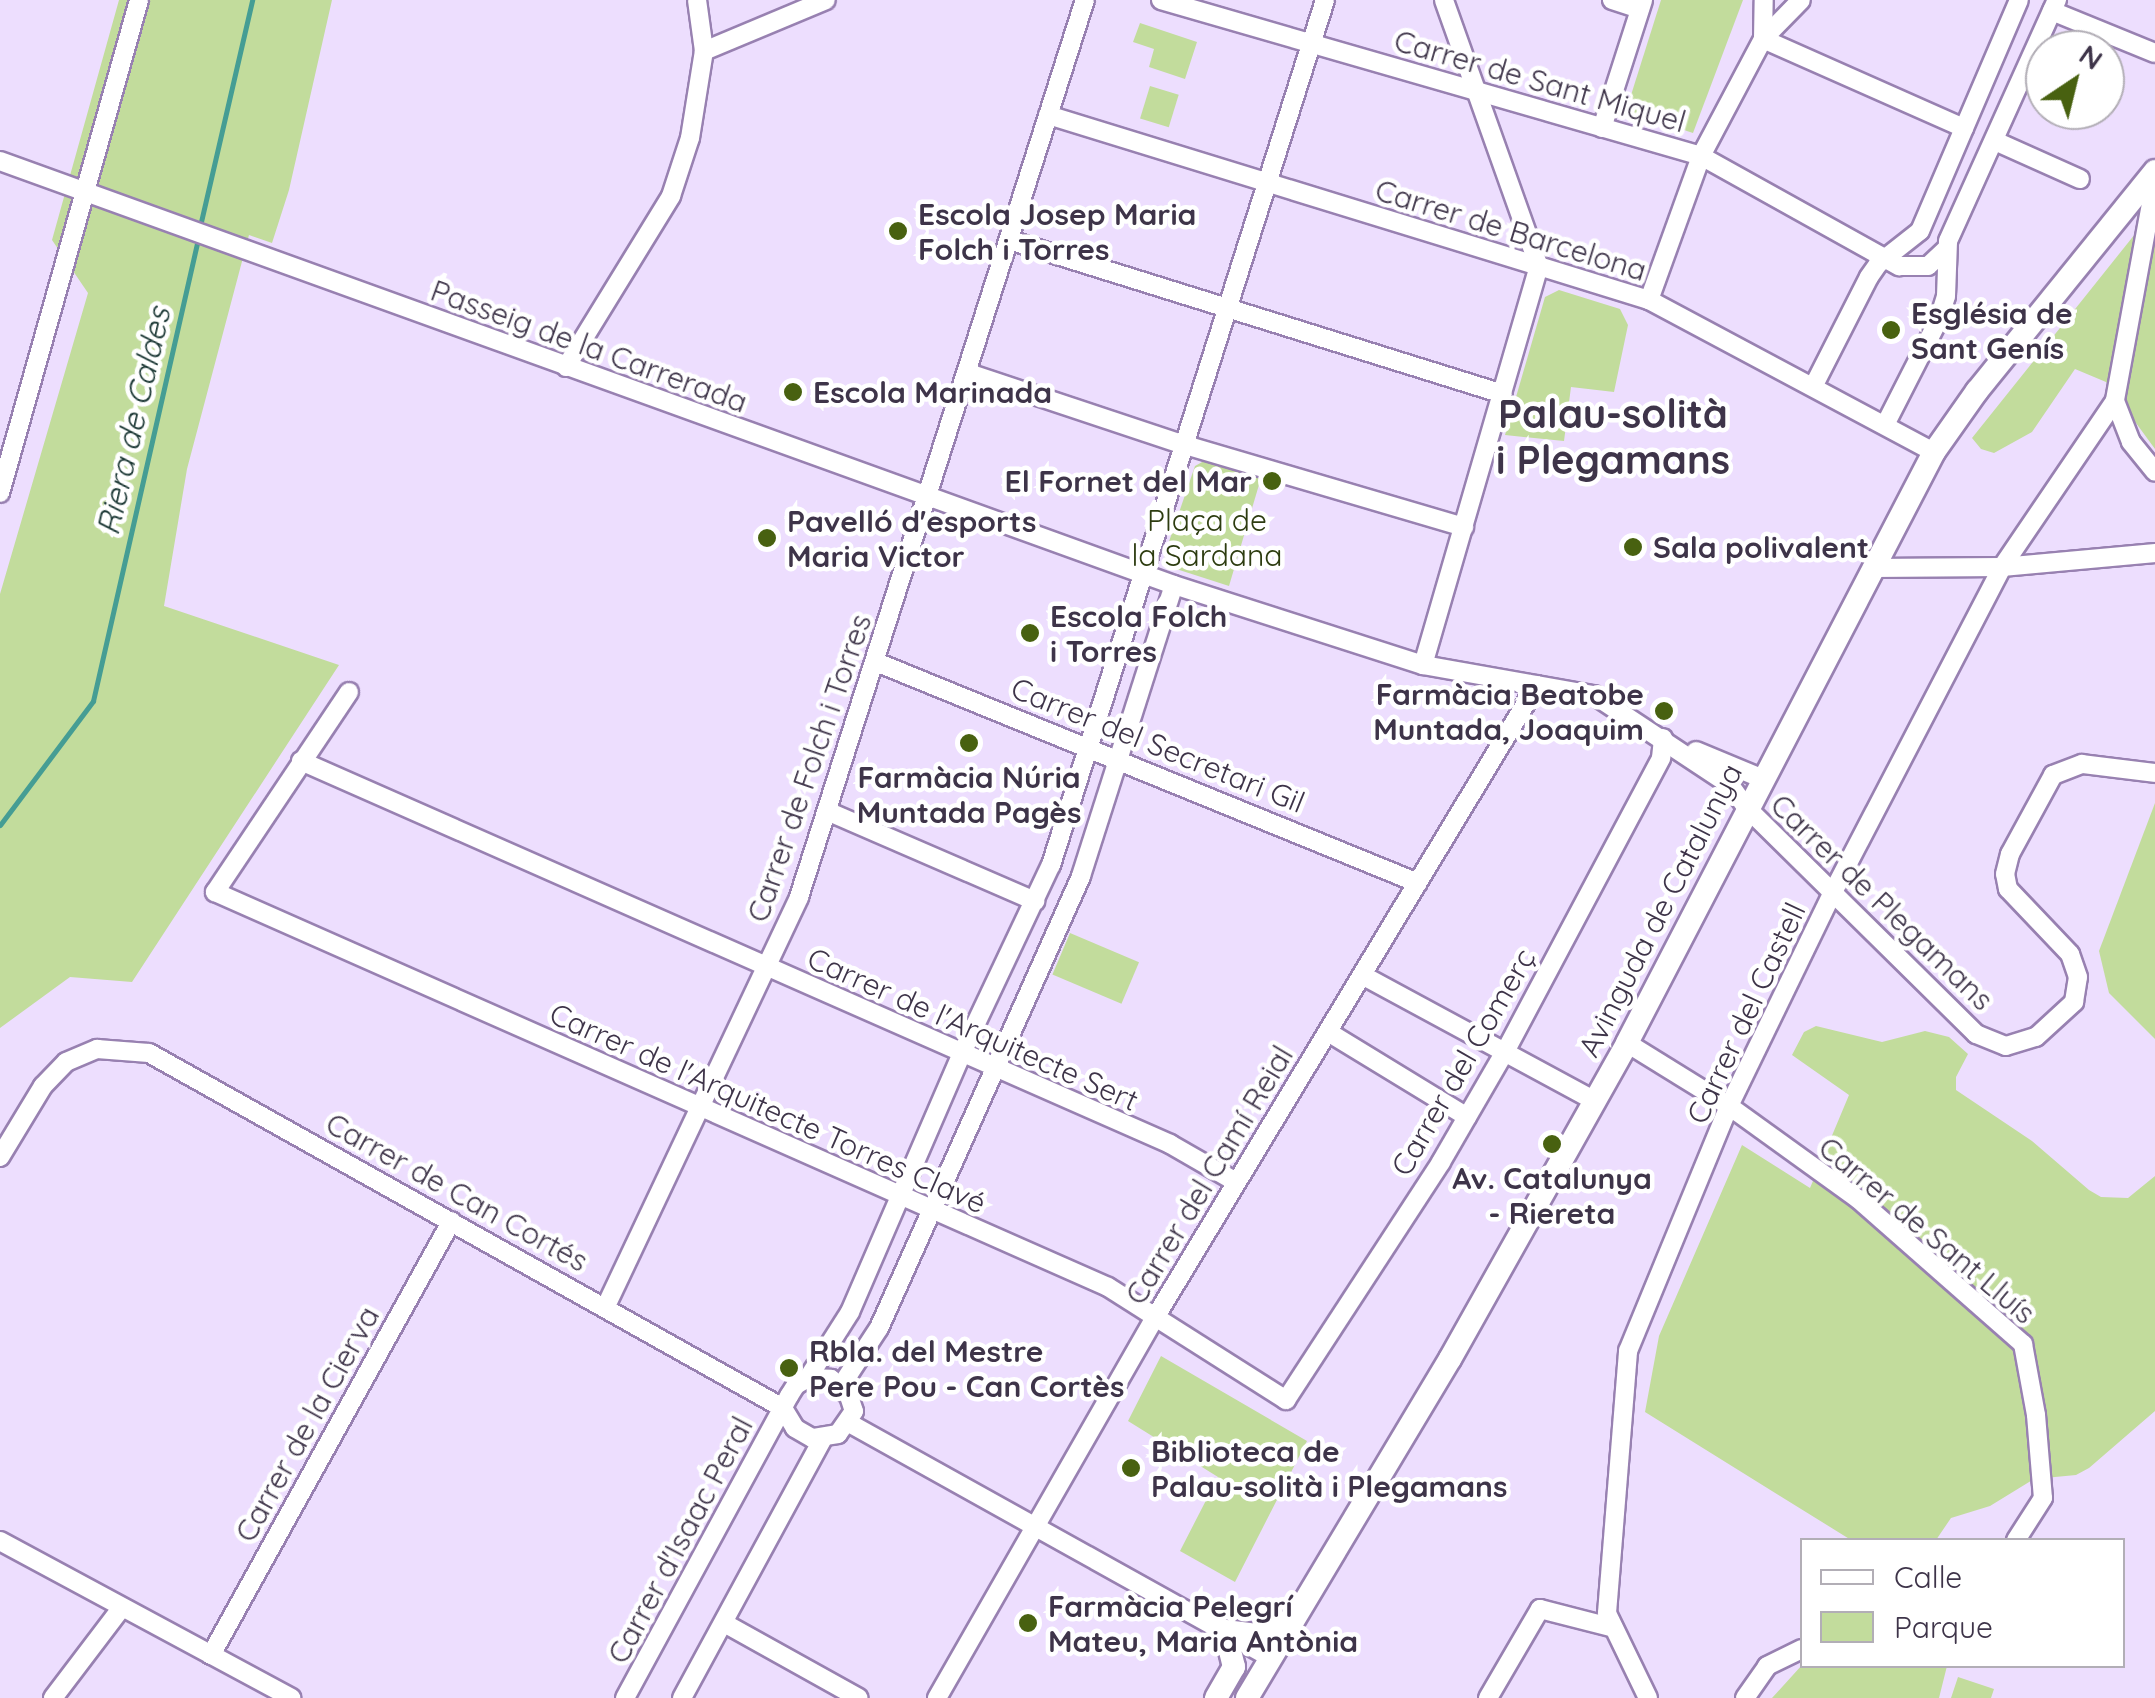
<!DOCTYPE html>
<meta charset="utf-8">
<style>
body{margin:0}
#map{position:relative;width:2155px;height:1698px;overflow:hidden;background:#eddefe;font-family:Quicksand,sans-serif}
div>[style]{position:absolute}
.green>*{inset:0;background:#c2dc9c;transform-origin:0 0}
.stream>*{height:5px;margin:-2.5px;padding:0 2.5px;transform-origin:2.5px;border-radius:2.5px;background:#459d94}
.roads{filter:drop-shadow(2px 0 #9881b1) drop-shadow(-2px 0 #9881b1) drop-shadow(0 2px #9881b1) drop-shadow(0 -2px #9881b1)}
.minor>*{height:18px;margin:-9px;padding:0 9px;transform-origin:9px;border-radius:9px;background:#fff}
.tertiary>*{height:22px;margin:-11px;padding:0 11px;transform-origin:11px;border-radius:11px;background:#fff}
.dots>*{width:28px;height:28px;translate:-50% -50%;box-sizing:border-box;border:5px solid #fff;border-radius:50%}
span{translate:-50% -50%;white-space:nowrap;text-align:center;line-height:1.15;-webkit-text-stroke:9px #fff;paint-order:stroke}
.street-label{font-size:30px;color:#3e3449}
.poi-label{font-size:30px;color:#3e3449;font-weight:700}
.left{translate:0 -50%;text-align:left}
.right{translate:-100% -50%;text-align:right}
.park-label{font-size:30px;color:#2d3c10}
.water-label{font-size:32px;color:#1d3936;font-style:italic}
.district-label{font-size:40px;color:#3e3449;font-weight:700}
.legend{position:absolute;left:1800px;top:1538px;width:325px;height:130px;box-sizing:border-box;background:#fff;border:2px solid #b2aeb6;margin:0;padding:12px 18px;list-style:none;font-size:30px;color:#3e3449}
.legend li{display:flex;align-items:center;gap:20px;height:50px}
.legend b{width:50px;border:2px solid #b2aeb6}
.north{position:absolute;left:2025px;top:30px;width:100px;height:100px;box-sizing:border-box;background:#fff;border:2px solid #b2aeb6;border-radius:50%;rotate:35deg;font-size:28px;font-weight:700;line-height:40px;text-align:center;color:#3e3449}
.north::after{content:'';display:block;margin:auto;width:35px;height:45px;background:#486110;clip-path:polygon(50% 0,100% 100%,50% 72%,0 100%)}
</style>
<div id="map">
<div class="green">
<i style="clip-path:polygon(119px 0,332px 0,289px 190px,272px 243px,249px 235px,187px 469px,164px 606px,339px 665px,132px 982px,70px 977px,0 1028px,0 594px,88px 293px,52px 240px)"></i>
<i style="clip-path:polygon(1661px 0,1743px 0,1693px 133px,1626px 111px)"></i>
<i style="clip-path:polygon(1140px 23px,1197px 42px,1185px 79px,1149px 67px,1154px 49px,1133px 42px)"></i>
<i style="left:1150px;top:86px;width:30px;height:34px;rotate:17deg"></i>
<i style="clip-path:polygon(2155px 209px,2155px 449px,2106px 382px,2075px 369px,2032px 432px,1994px 453px,1981px 449px,1972px 438px)"></i>
<i style="clip-path:polygon(1559px 290px,1620px 309px,1628px 325px,1614px 392px,1571px 387px,1564px 441px,1505px 435px,1545px 297px)"></i>
<i style="clip-path:polygon(1204px 461px,1261px 478px,1229px 586px,1170px 567px,1164px 556px,1195px 466px)"></i>
<i style="clip-path:polygon(2155px 803px,2155px 1039px,2109px 993px,2099px 951px)"></i>
<i style="left:1070px;top:933px;width:75px;height:45px;rotate:23deg"></i>
<i style="clip-path:polygon(1816px 1026px,1882px 1042px,1925px 1031px,1949px 1037px,1968px 1054px,1956px 1077px,1956px 1090px,2032px 1141px,2089px 1190px,2101px 1197px,2128px 1198px,2155px 1176px,2155px 1411px,2089px 1468px,2076px 1475px,2034px 1479px,1990px 1506px,1951px 1518px,1936px 1540px,1851px 1540px,1645px 1412px,1659px 1336px,1742px 1145px,1810px 1188px,1849px 1095px,1792px 1055px,1804px 1032px)"></i>
<i style="clip-path:polygon(1161px 1356px,1307px 1441px,1235px 1582px,1180px 1551px,1218px 1477px,1128px 1421px)"></i>
<i style="clip-path:polygon(1802px 1665px,1802px 1666px,1947px 1666px,1939px 1698px,1772px 1698px)"></i>
<i style="clip-path:polygon(1958px 1677px,1994px 1689px,1991px 1698px,1951px 1698px)"></i>
</div>
<div class="stream">
<i style="left:200px;top:226px;width:232px;rotate:-77deg"></i>
<i style="left:0;top:825px;width:155px;rotate:-53.1deg"></i>
<i style="left:93px;top:701px;width:476px;rotate:-77.2deg"></i>
</div>
<div class="roads">
<div class="minor">
<i style="left:1161px;top:0;width:562px;rotate:16.11deg"></i>
<i style="left:1701px;top:156px;width:227px;rotate:29.1deg"></i>
<i style="left:1899px;top:266px;width:29px"></i>
<i style="left:1928px;top:266px;width:23px;rotate:-43deg"></i>
<i style="left:1612px;top:0;width:29px;rotate:18deg"></i>
<i style="left:2052px;top:11px;width:111px;rotate:22.2deg"></i>
<i style="left:1763px;top:39px;width:220px;rotate:23.9deg"></i>
<i style="left:1763px;top:39px;width:39px;rotate:-89deg"></i>
<i style="left:704px;top:51px;width:132px;rotate:-22.7deg"></i>
<i style="left:1048px;top:115px;width:629px;rotate:17.11deg"></i>
<i style="left:1649px;top:300px;width:323px;rotate:28.1deg"></i>
<i style="left:1602px;top:128px;width:134px;rotate:-72.2deg"></i>
<i style="left:1995px;top:141px;width:93px;rotate:24.1deg"></i>
<i style="left:0;top:161px;width:1248px;rotate:19.86deg"></i>
<i style="left:1174px;top:585px;width:262px;rotate:17.8deg"></i>
<i style="left:1423px;top:665px;width:174px;rotate:10deg"></i>
<i style="left:1594px;top:695px;width:163px;rotate:33.5deg"></i>
<i style="left:1730px;top:785px;width:29px;rotate:54deg"></i>
<i style="left:1747px;top:808px;width:322px;rotate:44.6deg"></i>
<i style="left:1976px;top:1034px;width:32px;rotate:22deg"></i>
<i style="left:2006px;top:1046px;width:31px;rotate:-17deg"></i>
<i style="left:2036px;top:1037px;width:52px;rotate:-42.6deg"></i>
<i style="left:2074px;top:1002px;width:25px;rotate:-81deg"></i>
<i style="left:2078px;top:977px;width:24px;rotate:-109deg"></i>
<i style="left:2070px;top:954px;width:90px;rotate:-133.6deg"></i>
<i style="left:2008px;top:889px;width:15px;rotate:-101deg"></i>
<i style="left:2005px;top:874px;width:21px;rotate:-76deg"></i>
<i style="left:2010px;top:854px;width:90px;rotate:-61.4deg"></i>
<i style="left:2053px;top:775px;width:31px;rotate:-21deg"></i>
<i style="left:2082px;top:764px;width:74px;rotate:7deg"></i>
<i style="left:2155px;top:182px;width:223px;rotate:100.4deg"></i>
<i style="left:2115px;top:401px;width:44px;rotate:68.7deg"></i>
<i style="left:2131px;top:442px;width:38px;rotate:51deg"></i>
<i style="left:1009px;top:240px;width:517px;rotate:17.31deg"></i>
<i style="left:1649px;top:300px;width:153px;rotate:-70.1deg"></i>
<i style="left:1701px;top:156px;width:132px;rotate:-62.1deg"></i>
<i style="left:1763px;top:39px;width:54px;rotate:-45.7deg"></i>
<i style="left:566px;top:367px;width:201px;rotate:-58.4deg"></i>
<i style="left:671px;top:196px;width:61px;rotate:-71.9deg"></i>
<i style="left:690px;top:138px;width:88px;rotate:-80.9deg"></i>
<i style="left:704px;top:51px;width:51px;rotate:-97.8deg"></i>
<i style="left:968px;top:373px;width:229px;rotate:18.4deg"></i>
<i style="left:1185px;top:445px;width:291px;rotate:16.4deg"></i>
<i style="left:1814px;top:385px;width:121px;rotate:-63deg"></i>
<i style="left:1869px;top:277px;width:16px;rotate:-55deg"></i>
<i style="left:1878px;top:264px;width:53px;rotate:-38.2deg"></i>
<i style="left:1920px;top:231px;width:251px;rotate:-66.8deg"></i>
<i style="left:1886px;top:423px;width:117px;rotate:-63deg"></i>
<i style="left:1939px;top:319px;width:24px;rotate:-73deg"></i>
<i style="left:1946px;top:296px;width:55px;rotate:-87.9deg"></i>
<i style="left:1948px;top:241px;width:265px;rotate:-65.7deg"></i>
<i style="left:0;top:493px;width:512px;rotate:-74.25deg"></i>
<i style="left:1872px;top:568px;width:130px;rotate:-0.4deg"></i>
<i style="left:2002px;top:567px;width:154px;rotate:-5.2deg"></i>
<i style="left:876px;top:662px;width:585px;rotate:22.18deg"></i>
<i style="left:1423px;top:665px;width:415px;rotate:-73.8deg"></i>
<i style="left:1539px;top:267px;width:283px;rotate:-109.6deg"></i>
<i style="left:349px;top:692px;width:241px;rotate:123.8deg"></i>
<i style="left:215px;top:892px;width:976px;rotate:23.86deg"></i>
<i style="left:1108px;top:1287px;width:211px;rotate:32.4deg"></i>
<i style="left:1286px;top:1400px;width:284px;rotate:-56.9deg"></i>
<i style="left:1441px;top:1162px;width:129px;rotate:-59.9deg"></i>
<i style="left:1506px;top:1050px;width:331px;rotate:-62deg"></i>
<i style="left:1661px;top:758px;width:20px;rotate:-84deg"></i>
<i style="left:1696px;top:751px;width:70px;rotate:22.6deg"></i>
<i style="left:301px;top:761px;width:950px;rotate:23.78deg"></i>
<i style="left:1170px;top:1144px;width:76px;rotate:29.9deg"></i>
<i style="left:827px;top:811px;width:227px;rotate:23.4deg"></i>
<i style="left:1362px;top:975px;width:265px;rotate:28.4deg"></i>
<i style="left:1328px;top:1032px;width:163px;rotate:31.4deg"></i>
<i style="left:1627px;top:1043px;width:120px;rotate:31.7deg"></i>
<i style="left:1729px;top:1106px;width:159px;rotate:35.8deg"></i>
<i style="left:1858px;top:1199px;width:220px;rotate:41.3deg"></i>
<i style="left:2023px;top:1344px;width:72px;rotate:79.6deg"></i>
<i style="left:2036px;top:1415px;width:83px;rotate:85.2deg"></i>
<i style="left:2043px;top:1498px;width:50px;rotate:122.7deg"></i>
<i style="left:0;top:1157px;width:83px;rotate:-58.8deg"></i>
<i style="left:43px;top:1086px;width:33px;rotate:-46deg"></i>
<i style="left:66px;top:1062px;width:34px;rotate:-23deg"></i>
<i style="left:97px;top:1049px;width:52px;rotate:4.4deg"></i>
<i style="left:149px;top:1053px;width:727px;rotate:29.25deg"></i>
<i style="left:606px;top:1306px;width:452px;rotate:-64.7deg"></i>
<i style="left:799px;top:897px;width:941px;rotate:-72.32deg"></i>
<i style="left:808px;top:1378px;width:78px;rotate:-57.5deg"></i>
<i style="left:850px;top:1312px;width:280px;rotate:-66.6deg"></i>
<i style="left:961px;top:1055px;width:210px;rotate:-64.7deg"></i>
<i style="left:1051px;top:865px;width:907px;rotate:-72.42deg"></i>
<i style="left:841px;top:1386px;width:69px;rotate:-56.8deg"></i>
<i style="left:879px;top:1328px;width:495px;rotate:-65.9deg"></i>
<i style="left:1081px;top:876px;width:305px;rotate:-72.3deg"></i>
<i style="left:849px;top:1423px;width:483px;rotate:29.1deg"></i>
<i style="left:0;top:1541px;width:331px;rotate:28.3deg"></i>
<i style="left:724px;top:1623px;width:154px;rotate:29.1deg"></i>
<i style="left:211px;top:1655px;width:496px;rotate:-61deg"></i>
<i style="left:53px;top:1698px;width:114px;rotate:-52.8deg"></i>
<i style="left:625px;top:1698px;width:344px;rotate:-61.5deg"></i>
<i style="left:789px;top:1396px;width:13px;rotate:-58deg"></i>
<i style="left:796px;top:1385px;width:14px;rotate:-30deg"></i>
<i style="left:808px;top:1378px;width:23px;rotate:2deg"></i>
<i style="left:831px;top:1379px;width:25px;rotate:43deg"></i>
<i style="left:849px;top:1396px;width:16px;rotate:72deg"></i>
<i style="left:854px;top:1411px;width:28px;rotate:125deg"></i>
<i style="left:838px;top:1434px;width:26px;rotate:171deg"></i>
<i style="left:812px;top:1438px;width:20px;rotate:-150deg"></i>
<i style="left:795px;top:1428px;width:23px;rotate:-121deg"></i>
<i style="left:682px;top:1698px;width:297px;rotate:-61.5deg"></i>
<i style="left:937px;top:1698px;width:440px;rotate:-60.2deg"></i>
<i style="left:1156px;top:1316px;width:737px;rotate:-58.88deg"></i>
<i style="left:1488px;top:1698px;width:103px;rotate:-59.7deg"></i>
<i style="left:1540px;top:1609px;width:76px;rotate:14.4deg"></i>
<i style="left:1648px;top:1698px;width:94px;rotate:-115.8deg"></i>
<i style="left:1607px;top:1613px;width:263px;rotate:-85.4deg"></i>
<i style="left:1628px;top:1351px;width:265px;rotate:-67.6deg"></i>
<i style="left:1729px;top:1106px;width:236px;rotate:-64.1deg"></i>
<i style="left:1832px;top:894px;width:369px;rotate:-62.5deg"></i>
<i style="left:2002px;top:567px;width:201px;rotate:-55.8deg"></i>
<i style="left:1745px;top:1698px;width:39px;rotate:-55deg"></i>
<i style="left:1767px;top:1666px;width:39px;rotate:-26deg"></i>
</div>
<div class="tertiary">
<i style="left:1216px;top:1698px;width:36px;rotate:-60deg"></i>
<i style="left:1234px;top:1667px;width:37px;rotate:-104deg"></i>
<i style="left:1225px;top:1631px;width:40px;rotate:7.1deg"></i>
<i style="left:1265px;top:1636px;width:27px;rotate:-33deg"></i>
<i style="left:1247px;top:1698px;width:395px;rotate:-59.1deg"></i>
<i style="left:1450px;top:1359px;width:362px;rotate:-60.7deg"></i>
<i style="left:1627px;top:1043px;width:666px;rotate:-62.55deg"></i>
<i style="left:1934px;top:452px;width:75px;rotate:-54.8deg"></i>
<i style="left:1977px;top:391px;width:283px;rotate:-51deg"></i>
</div>
</div>
<div class="dots">
<i style="left:898px;top:231px;background:#486110"></i>
<i style="left:1891px;top:330px;background:#486110"></i>
<i style="left:793px;top:392px;background:#486110"></i>
<i style="left:1272px;top:481px;background:#486110"></i>
<i style="left:767px;top:538px;background:#486110"></i>
<i style="left:1633px;top:547px;background:#486110"></i>
<i style="left:1030px;top:633px;background:#486110"></i>
<i style="left:1664px;top:711px;background:#486110"></i>
<i style="left:969px;top:743px;background:#486110"></i>
<i style="left:1552px;top:1144px;background:#486110"></i>
<i style="left:789px;top:1368px;background:#486110"></i>
<i style="left:1131px;top:1468px;background:#486110"></i>
<i style="left:1028px;top:1623px;background:#486110"></i>
</div>
<div class="street-label">
<span style="left:1540px;top:81px;rotate:16deg">Carrer de Sant Miquel</span>
<span style="left:1511px;top:230px;rotate:17deg">Carrer de Barcelona</span>
<span style="left:589px;top:346px;rotate:20deg">Passeig de la Carrerada</span>
<span style="left:1158px;top:745px;rotate:22deg">Carrer del Secretari Gil</span>
<span style="left:809px;top:768px;rotate:-71deg">Carrer de Folch i Torres</span>
<span style="left:1882px;top:902px;rotate:44deg">Carrer de Plegamans</span>
<span style="left:1660px;top:910px;rotate:-63deg">Avinguda de Catalunya</span>
<span style="left:1746px;top:1013px;rotate:-65deg">Carrer del Castell</span>
<span style="left:973px;top:1029px;rotate:24deg">Carrer de l'Arquitecte Sert</span>
<span style="left:1463px;top:1062px;rotate:-60deg">Carrer del Comerç</span>
<span style="left:768px;top:1108px;rotate:24deg">Carrer de l'Arquitecte Torres Clavé</span>
<span style="left:1209px;top:1175px;rotate:-59deg">Carrer del Camí Reial</span>
<span style="left:457px;top:1192px;rotate:29deg">Carrer de Can Cortés</span>
<span style="left:1927px;top:1230px;rotate:40deg">Carrer de Sant Lluís</span>
<span style="left:307px;top:1424px;rotate:-61deg">Carrer de la Cierva</span>
<span style="left:680px;top:1540px;rotate:-62deg">Carrer d'Isaac Peral</span>
</div>
<div class="poi-label">
<span class="left" style="left:918px;top:231px">Escola Josep Maria<br>Folch i Torres</span>
<span class="left" style="left:1911px;top:330px">Església de<br>Sant Genís</span>
<span class="left" style="left:813px;top:392px">Escola Marinada</span>
<span class="right" style="left:1252px;top:481px">El Fornet del Mar</span>
<span class="left" style="left:787px;top:538px">Pavelló d'esports<br>Maria Victor</span>
<span class="left" style="left:1653px;top:547px">Sala polivalent</span>
<span class="left" style="left:1050px;top:633px">Escola Folch<br>i Torres</span>
<span class="right" style="left:1644px;top:711px">Farmàcia Beatobe<br>Muntada, Joaquim</span>
<span style="left:969px;top:794px">Farmàcia Núria<br>Muntada Pagès</span>
<span style="left:1552px;top:1195px">Av. Catalunya<br>- Riereta</span>
<span class="left" style="left:809px;top:1368px">Rbla. del Mestre<br>Pere Pou - Can Cortès</span>
<span class="left" style="left:1151px;top:1468px">Biblioteca de<br>Palau-solità i Plegamans</span>
<span class="left" style="left:1048px;top:1623px">Farmàcia Pelegrí<br>Mateu, Maria Antònia</span>
</div>
<div class="park-label">
<span style="left:1207px;top:537px">Plaça de<br>la Sardana</span>
</div>
<div class="water-label">
<span style="left:133px;top:421px;rotate:-77deg">Riera de Caldes</span>
</div>
<div class="district-label">
<span style="left:1613px;top:436px">Palau-solità<br>i Plegamans</span>
</div>
<ul class="legend">
<li><b style="height:12px;background:#fff"></b>Calle</li>
<li><b style="height:28px;background:#c2dc9c"></b>Parque</li>
</ul>
<div class="north">N</div>
</div>
